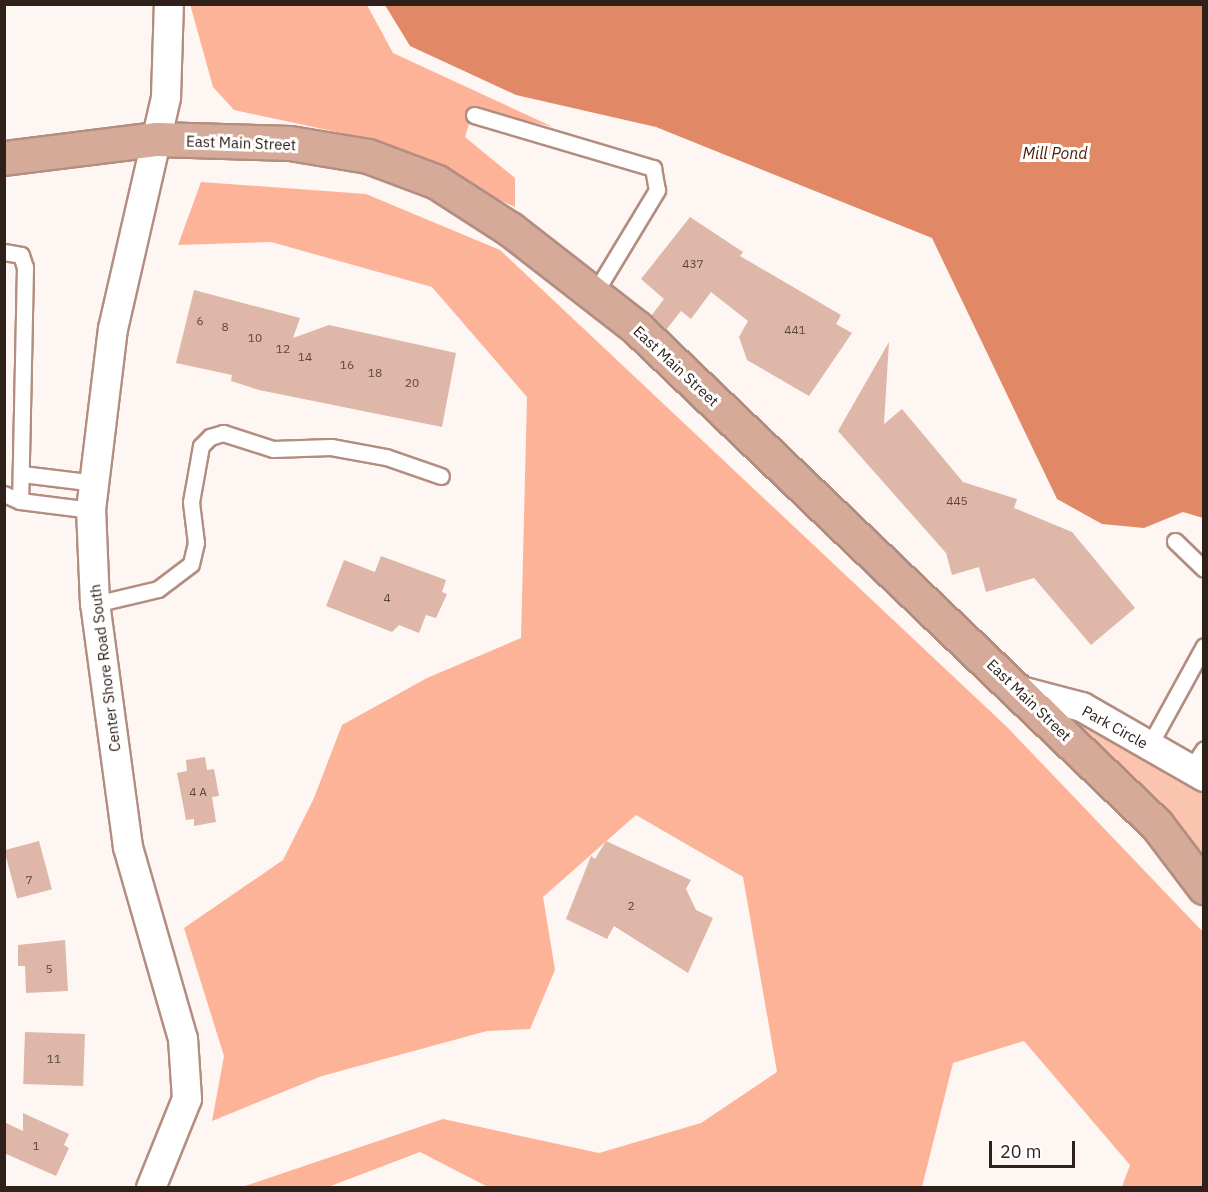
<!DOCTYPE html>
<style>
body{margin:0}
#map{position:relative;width:1208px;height:1192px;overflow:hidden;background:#fef6f3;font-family:"IBM Plex Sans",sans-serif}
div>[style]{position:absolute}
.green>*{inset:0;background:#fbc4af}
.forest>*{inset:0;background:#fdb397}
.water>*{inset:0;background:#e18966}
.building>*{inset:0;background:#deb7a8;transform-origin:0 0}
.roads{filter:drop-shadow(2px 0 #b38e80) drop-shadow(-2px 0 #b38e80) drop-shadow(0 2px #b38e80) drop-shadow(0 -2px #b38e80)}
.lane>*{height:15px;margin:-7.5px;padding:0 7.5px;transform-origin:7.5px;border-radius:7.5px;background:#fff}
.street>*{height:28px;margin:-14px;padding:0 14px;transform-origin:14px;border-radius:14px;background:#fff}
.primary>*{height:33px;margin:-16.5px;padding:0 16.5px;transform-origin:16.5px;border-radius:16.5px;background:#d6aa98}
span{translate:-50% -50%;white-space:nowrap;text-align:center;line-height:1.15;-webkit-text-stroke:6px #fff;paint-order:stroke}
.number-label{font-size:12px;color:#5b463e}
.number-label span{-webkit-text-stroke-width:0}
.street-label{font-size:15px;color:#2f201a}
.water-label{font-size:16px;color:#4f1800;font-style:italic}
.frame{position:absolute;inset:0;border:6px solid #2f201a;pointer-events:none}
.scale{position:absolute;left:989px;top:1141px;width:86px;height:27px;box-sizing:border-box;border:3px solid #2f201a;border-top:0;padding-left:8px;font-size:18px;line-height:21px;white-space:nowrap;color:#2f201a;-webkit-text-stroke:4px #fff;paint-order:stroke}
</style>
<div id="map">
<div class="green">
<i style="clip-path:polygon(1045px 704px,1203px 783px,1203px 874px)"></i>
</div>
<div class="forest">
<i style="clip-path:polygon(190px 4px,367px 5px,393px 53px,553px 127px,474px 108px,465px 137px,515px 178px,515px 207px,360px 137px,234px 110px,213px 87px)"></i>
<i style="clip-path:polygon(201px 182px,366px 194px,500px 250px,1007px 727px,1204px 933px,1203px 1187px,1122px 1187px,1130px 1165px,1024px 1041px,953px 1063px,922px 1187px,488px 1187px,420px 1152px,328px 1187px,242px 1187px,443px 1119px,599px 1153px,701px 1123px,777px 1072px,743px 877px,636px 815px,543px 897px,555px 970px,530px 1029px,487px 1031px,322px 1076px,212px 1121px,224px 1056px,184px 928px,283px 860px,314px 798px,342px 725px,427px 678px,521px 638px,527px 397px,432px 287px,271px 242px,178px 245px)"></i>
</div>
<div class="water">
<i style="clip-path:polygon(385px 5px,1203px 5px,1203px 518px,1183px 512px,1144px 528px,1102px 524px,1057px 499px,932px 238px,656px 127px,516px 95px,410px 46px)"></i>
</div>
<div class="building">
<i style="clip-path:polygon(690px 217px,743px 252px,740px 256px,841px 315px,836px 324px,852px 333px,809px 396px,747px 360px,739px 337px,748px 321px,711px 292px,691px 319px,681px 311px,666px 330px,651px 316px,664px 299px,641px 279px)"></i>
<i style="clip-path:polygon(194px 290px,300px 318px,293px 338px,329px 325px,456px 353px,442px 427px,259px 390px,231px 381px,232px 375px,176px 363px)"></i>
<i style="clip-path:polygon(889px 342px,884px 424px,902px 409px,963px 482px,1017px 499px,1014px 508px,1072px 532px,1135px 608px,1091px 645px,1034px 578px,986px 592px,979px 567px,952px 575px,946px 553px,838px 431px)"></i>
<i style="clip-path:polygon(381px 556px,446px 580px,442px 592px,447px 594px,436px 618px,426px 615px,419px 633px,399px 625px,392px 632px,326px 606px,344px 560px,375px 572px)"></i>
<i style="clip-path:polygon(205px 757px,207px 770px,214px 769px,219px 796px,212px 797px,216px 822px,194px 826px,194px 819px,186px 820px,177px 773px,187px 771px,186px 760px)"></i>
<i style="left:39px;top:841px;width:50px;height:36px;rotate:75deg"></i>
<i style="clip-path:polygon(606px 841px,691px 880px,686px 889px,696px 910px,713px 918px,688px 973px,614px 926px,607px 939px,566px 919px,591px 856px,595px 859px)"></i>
<i style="clip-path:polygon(65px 940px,68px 991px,26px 993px,25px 966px,18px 966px,18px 945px)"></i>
<i style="left:25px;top:1032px;width:60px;height:52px;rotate:2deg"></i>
<i style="clip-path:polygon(23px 1113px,69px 1134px,64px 1145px,69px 1148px,56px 1176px,4px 1153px,4px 1122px,23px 1131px)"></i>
</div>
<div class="roads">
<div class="lane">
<i style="left:474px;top:115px;width:187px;rotate:16.5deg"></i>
<i style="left:653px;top:168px;width:22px;rotate:80deg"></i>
<i style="left:657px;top:190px;width:122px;rotate:121.2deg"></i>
<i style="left:4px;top:252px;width:17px;rotate:10deg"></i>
<i style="left:21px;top:255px;width:13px;rotate:72deg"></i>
<i style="left:25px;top:267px;width:234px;rotate:91.2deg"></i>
<i style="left:22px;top:474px;width:74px;rotate:7deg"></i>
<i style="left:4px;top:494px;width:17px;rotate:24deg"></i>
<i style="left:20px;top:501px;width:72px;rotate:7.2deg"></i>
<i style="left:1175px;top:541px;width:40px;rotate:44deg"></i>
<i style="left:95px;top:604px;width:65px;rotate:-13.4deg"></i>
<i style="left:158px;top:589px;width:41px;rotate:-37.1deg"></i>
<i style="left:191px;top:564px;width:22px;rotate:-77deg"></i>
<i style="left:196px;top:543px;width:41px;rotate:-97deg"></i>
<i style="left:191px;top:502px;width:57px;rotate:-79.9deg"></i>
<i style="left:201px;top:446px;width:13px;rotate:-45deg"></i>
<i style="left:210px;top:437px;width:14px;rotate:-17deg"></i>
<i style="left:223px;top:433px;width:52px;rotate:17.7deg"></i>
<i style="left:273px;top:449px;width:58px;rotate:-2deg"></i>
<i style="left:331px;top:447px;width:56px;rotate:10.3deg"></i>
<i style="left:386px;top:457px;width:58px;rotate:19.1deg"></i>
<i style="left:1149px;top:746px;width:114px;rotate:-61.2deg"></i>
<i style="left:1190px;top:770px;width:25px;rotate:-56deg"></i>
</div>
<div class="street">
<i style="left:1021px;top:691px;width:63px;rotate:14.7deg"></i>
<i style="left:1082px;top:707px;width:141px;rotate:29.8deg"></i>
<i style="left:151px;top:1188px;width:96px;rotate:-68deg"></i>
<i style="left:187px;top:1099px;width:60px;rotate:-93.8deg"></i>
<i style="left:183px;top:1039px;width:200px;rotate:-106deg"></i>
<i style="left:128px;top:847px;width:245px;rotate:-97.7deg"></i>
<i style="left:95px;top:604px;width:94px;rotate:-92.4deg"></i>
<i style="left:91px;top:510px;width:182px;rotate:-83.1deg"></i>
<i style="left:113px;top:329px;width:238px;rotate:-77.1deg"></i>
<i style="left:166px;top:97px;width:93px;rotate:-88.2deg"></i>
</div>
<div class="primary">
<i style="left:4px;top:158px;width:154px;rotate:-7.1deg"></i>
<i style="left:157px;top:139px;width:133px;rotate:1.7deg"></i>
<i style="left:290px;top:143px;width:79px;rotate:9.5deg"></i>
<i style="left:368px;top:156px;width:74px;rotate:20.6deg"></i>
<i style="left:437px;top:182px;width:87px;rotate:32.8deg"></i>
<i style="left:510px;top:229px;width:161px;rotate:37.9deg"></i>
<i style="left:637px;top:328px;width:719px;rotate:43.7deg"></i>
<i style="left:1157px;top:825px;width:78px;rotate:52.8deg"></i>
</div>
</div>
<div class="number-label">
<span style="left:693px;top:264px">437</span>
<span style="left:200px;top:321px">6</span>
<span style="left:225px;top:327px">8</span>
<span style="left:795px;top:330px">441</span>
<span style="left:255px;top:338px">10</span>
<span style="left:283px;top:349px">12</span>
<span style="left:305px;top:357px">14</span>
<span style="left:347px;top:365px">16</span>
<span style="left:375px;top:373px">18</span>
<span style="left:412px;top:383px">20</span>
<span style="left:957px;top:501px">445</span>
<span style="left:387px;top:598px">4</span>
<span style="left:198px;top:792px">4 A</span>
<span style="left:29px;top:880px">7</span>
<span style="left:631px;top:906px">2</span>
<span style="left:49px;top:969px">5</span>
<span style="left:54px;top:1059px">11</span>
<span style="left:36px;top:1146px">1</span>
</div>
<div class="street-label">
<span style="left:241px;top:143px;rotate:2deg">East Main Street</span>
<span style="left:676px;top:366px;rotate:43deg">East Main Street</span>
<span style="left:105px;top:668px;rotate:-97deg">Center Shore Road South</span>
<span style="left:1029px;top:700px;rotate:44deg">East Main Street</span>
<span style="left:1115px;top:727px;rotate:29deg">Park Circle</span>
</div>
<div class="water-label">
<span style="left:1055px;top:153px">Mill Pond</span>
</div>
<div class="frame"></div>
<div class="scale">20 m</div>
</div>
